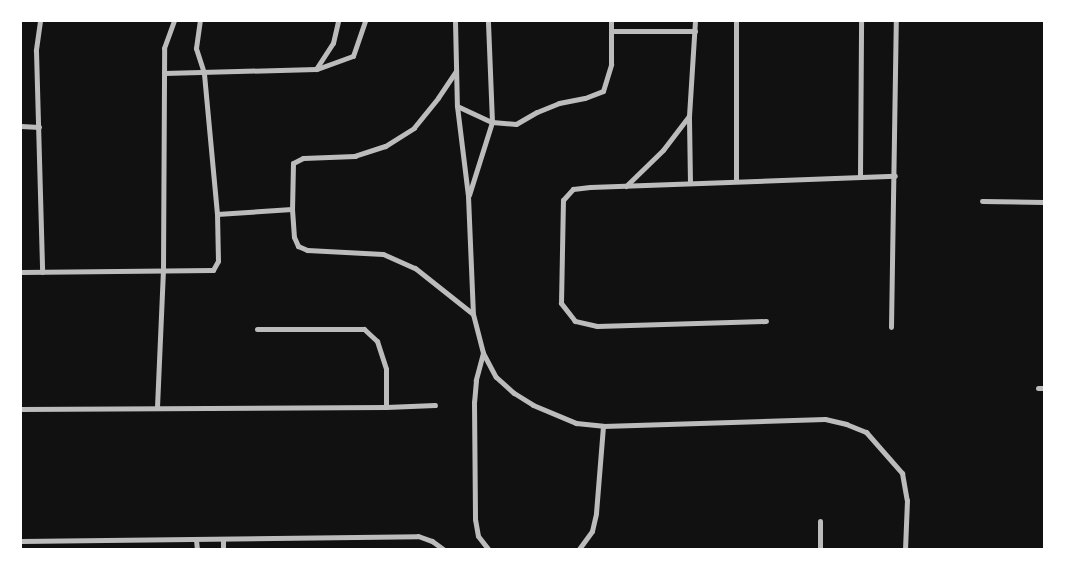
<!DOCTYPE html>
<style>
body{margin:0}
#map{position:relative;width:1065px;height:570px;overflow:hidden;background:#111;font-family:"DM Sans",sans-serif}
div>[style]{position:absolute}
.minor>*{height:5px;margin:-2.5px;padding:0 2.5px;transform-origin:2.5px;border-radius:2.5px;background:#bcbcbc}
span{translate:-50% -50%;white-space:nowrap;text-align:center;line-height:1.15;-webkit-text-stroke:5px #fff;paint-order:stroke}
.frame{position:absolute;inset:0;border:22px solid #fff;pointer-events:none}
</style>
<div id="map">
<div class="minor">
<i style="left:40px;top:21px;width:30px;rotate:98deg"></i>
<i style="left:36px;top:51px;width:221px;rotate:88.4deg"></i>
<i style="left:455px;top:21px;width:85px;rotate:88.7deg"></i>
<i style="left:457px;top:106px;width:91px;rotate:83deg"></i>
<i style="left:468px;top:196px;width:118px;rotate:87.6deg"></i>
<i style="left:473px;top:314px;width:40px;rotate:75.6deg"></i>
<i style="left:483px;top:353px;width:27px;rotate:62deg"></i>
<i style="left:496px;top:377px;width:24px;rotate:42deg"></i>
<i style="left:514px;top:393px;width:22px;rotate:32deg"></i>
<i style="left:533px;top:405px;width:47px;rotate:22.7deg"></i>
<i style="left:576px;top:423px;width:27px;rotate:6deg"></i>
<i style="left:603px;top:426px;width:222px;rotate:-1.8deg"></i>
<i style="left:825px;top:419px;width:22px;rotate:13deg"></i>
<i style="left:846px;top:424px;width:22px;rotate:22deg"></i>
<i style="left:866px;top:432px;width:55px;rotate:48.7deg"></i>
<i style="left:902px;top:473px;width:27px;rotate:80deg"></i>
<i style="left:907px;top:500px;width:49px;rotate:92.3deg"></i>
<i style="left:611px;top:31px;width:84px"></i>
<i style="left:317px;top:69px;width:38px;rotate:-20deg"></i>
<i style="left:353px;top:56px;width:37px;rotate:-71deg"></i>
<i style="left:456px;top:71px;width:32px;rotate:124deg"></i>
<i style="left:438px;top:98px;width:38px;rotate:129deg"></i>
<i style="left:414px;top:128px;width:34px;rotate:148deg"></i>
<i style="left:385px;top:146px;width:32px;rotate:162deg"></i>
<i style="left:355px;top:156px;width:52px;rotate:177.8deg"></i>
<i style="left:303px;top:158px;width:11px;rotate:153deg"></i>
<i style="left:293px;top:163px;width:46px;rotate:91.2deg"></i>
<i style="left:292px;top:209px;width:28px;rotate:86deg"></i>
<i style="left:294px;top:237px;width:10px;rotate:66deg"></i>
<i style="left:298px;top:246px;width:10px;rotate:24deg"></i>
<i style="left:307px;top:250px;width:76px;rotate:3deg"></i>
<i style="left:383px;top:254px;width:35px;rotate:24deg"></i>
<i style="left:415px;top:268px;width:74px;rotate:38.4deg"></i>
<i style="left:164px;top:73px;width:152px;rotate:-1.5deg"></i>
<i style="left:316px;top:69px;width:31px;rotate:-57deg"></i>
<i style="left:333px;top:43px;width:23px;rotate:-77deg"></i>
<i style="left:457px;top:106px;width:38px;rotate:25deg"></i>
<i style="left:492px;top:122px;width:24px;rotate:5deg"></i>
<i style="left:516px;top:124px;width:24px;rotate:-30deg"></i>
<i style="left:537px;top:112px;width:24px;rotate:-22deg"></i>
<i style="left:559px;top:103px;width:26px;rotate:-11deg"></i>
<i style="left:585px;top:98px;width:19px;rotate:-21deg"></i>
<i style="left:603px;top:91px;width:28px;rotate:-73deg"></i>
<i style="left:611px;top:64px;width:43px;rotate:-90deg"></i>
<i style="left:21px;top:126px;width:18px;rotate:3deg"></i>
<i style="left:860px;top:176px;width:155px;rotate:-89.6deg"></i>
<i style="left:736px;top:181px;width:160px;rotate:-90deg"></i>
<i style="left:690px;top:183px;width:67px;rotate:-90.9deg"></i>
<i style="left:689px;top:116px;width:95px;rotate:-86.4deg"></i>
<i style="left:626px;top:186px;width:52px;rotate:-44.2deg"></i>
<i style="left:663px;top:150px;width:43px;rotate:-52.6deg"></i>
<i style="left:469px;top:195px;width:77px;rotate:-72.5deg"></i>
<i style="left:492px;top:122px;width:101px;rotate:-92.3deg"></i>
<i style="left:982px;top:201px;width:62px;rotate:0.9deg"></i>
<i style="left:217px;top:214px;width:75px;rotate:-3.8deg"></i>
<i style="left:21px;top:272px;width:192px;rotate:-0.6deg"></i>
<i style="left:213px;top:270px;width:10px;rotate:-61deg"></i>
<i style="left:218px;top:261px;width:47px;rotate:-91.2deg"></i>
<i style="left:217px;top:214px;width:142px;rotate:-95.3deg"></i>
<i style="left:204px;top:73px;width:26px;rotate:-108deg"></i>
<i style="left:196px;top:48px;width:27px;rotate:-82deg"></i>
<i style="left:766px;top:321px;width:169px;rotate:178.3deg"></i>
<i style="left:597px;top:326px;width:23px;rotate:-167deg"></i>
<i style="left:575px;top:321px;width:23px;rotate:-128deg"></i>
<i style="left:561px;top:303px;width:103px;rotate:-88.9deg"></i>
<i style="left:563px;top:200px;width:15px;rotate:-48deg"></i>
<i style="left:573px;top:189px;width:17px;rotate:-7deg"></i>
<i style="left:590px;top:187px;width:305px;rotate:-2.1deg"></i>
<i style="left:891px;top:327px;width:306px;rotate:-89.1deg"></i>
<i style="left:257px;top:329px;width:107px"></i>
<i style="left:364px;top:329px;width:18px;rotate:43deg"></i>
<i style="left:377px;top:341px;width:29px;rotate:72deg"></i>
<i style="left:386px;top:369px;width:38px;rotate:90deg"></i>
<i style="left:483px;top:353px;width:28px;rotate:105deg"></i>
<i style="left:476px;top:380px;width:22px;rotate:95deg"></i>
<i style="left:474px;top:402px;width:117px;rotate:89.5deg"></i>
<i style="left:475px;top:519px;width:17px;rotate:80deg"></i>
<i style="left:478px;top:536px;width:16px;rotate:52deg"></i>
<i style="left:1038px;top:388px;width:6px"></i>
<i style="left:157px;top:407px;width:136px;rotate:-87.5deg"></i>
<i style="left:163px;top:271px;width:223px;rotate:-89.7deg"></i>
<i style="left:164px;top:48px;width:29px;rotate:-70deg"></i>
<i style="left:21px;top:409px;width:365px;rotate:-0.3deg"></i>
<i style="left:386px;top:407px;width:49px;rotate:-2.3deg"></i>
<i style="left:223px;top:539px;width:10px;rotate:90deg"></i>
<i style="left:196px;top:540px;width:9px;rotate:84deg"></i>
<i style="left:21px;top:541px;width:397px;rotate:-0.7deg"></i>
<i style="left:418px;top:536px;width:15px;rotate:20deg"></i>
<i style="left:432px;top:541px;width:14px;rotate:36deg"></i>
<i style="left:579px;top:549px;width:22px;rotate:-54deg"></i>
<i style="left:592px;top:531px;width:18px;rotate:-77deg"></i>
<i style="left:596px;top:513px;width:87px;rotate:-85.4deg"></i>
<i style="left:820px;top:549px;width:28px;rotate:-90deg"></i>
</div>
<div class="frame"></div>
</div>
